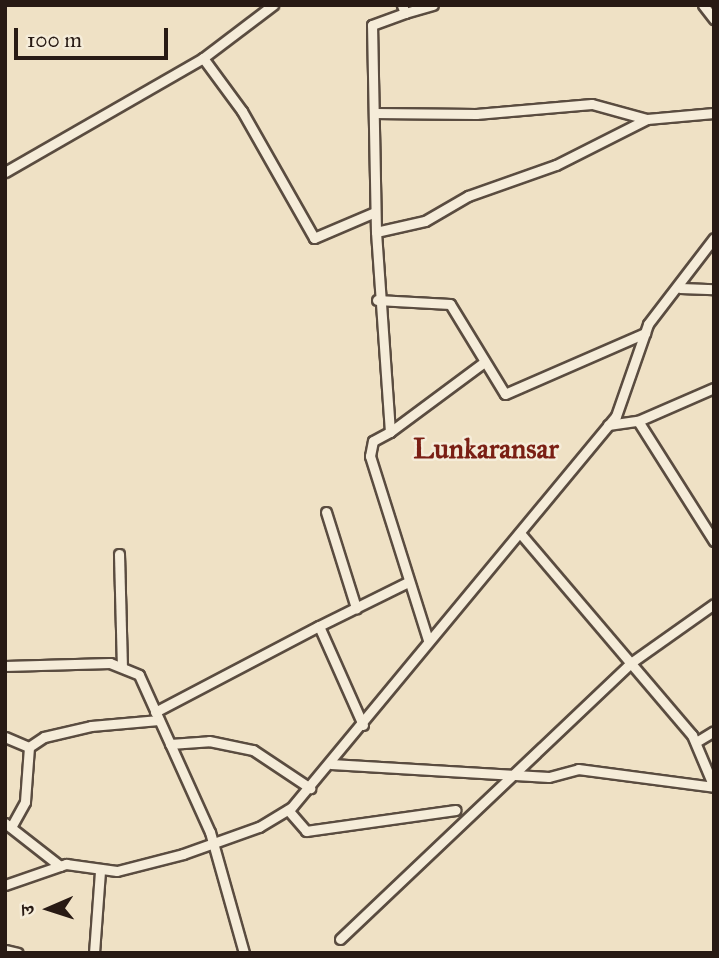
<!DOCTYPE html>
<meta charset="utf-8">
<style>
body{margin:0}
#map{position:relative;width:719px;height:958px;overflow:hidden;background:#efe1c5;font-family:"IM FELL Great Primer","Noto Serif Devanagari",serif}
div>[style]{position:absolute}
.roads{filter:drop-shadow(2px 0 #5a4c40) drop-shadow(-2px 0 #5a4c40) drop-shadow(0 2px #5a4c40) drop-shadow(0 -2px #5a4c40)}
.street>*{height:9px;margin:-4.5px;padding:0 4.5px;transform-origin:4.5px;border-radius:4.5px;background:#f5ecd9}
span{translate:-50% -50%;white-space:nowrap;text-align:center;line-height:1.15;-webkit-text-stroke:5px #f5ecd9;paint-order:stroke}
.district-label{font-size:28px;color:#7a1f14;font-weight:700}
.frame{position:absolute;inset:0;border:7px solid #281a14;pointer-events:none}
.north{position:absolute;left:14px;top:874px;width:70px;height:70px;-webkit-text-stroke:5px #f5ecd9;paint-order:stroke;rotate:267deg;font-size:19px;font-weight:700;line-height:28px;text-align:center;color:#281a14}
.north::after{content:'';display:block;margin:auto;width:24px;height:32px;background:#281a14;clip-path:polygon(50% 0,100% 100%,50% 72%,0 100%)}
.scale{position:absolute;left:14px;top:28px;width:154px;height:32px;box-sizing:border-box;border:4px solid #281a14;border-top:0;padding-left:9px;font-size:21px;line-height:24px;white-space:nowrap;color:#281a14;-webkit-text-stroke:5px #f5ecd9;paint-order:stroke}
</style>
<div id="map">
<div class="roads">
<div class="street">
<i style="left:703px;top:5px;width:18px;rotate:52deg"></i>
<i style="left:405px;top:13px;width:29px;rotate:-16deg"></i>
<i style="left:203px;top:58px;width:66px;rotate:53.7deg"></i>
<i style="left:242px;top:111px;width:146px;rotate:60.4deg"></i>
<i style="left:314px;top:238px;width:66px;rotate:-23.1deg"></i>
<i style="left:374px;top:113px;width:102px;rotate:0.6deg"></i>
<i style="left:476px;top:114px;width:116px;rotate:-4.9deg"></i>
<i style="left:592px;top:104px;width:57px;rotate:15.3deg"></i>
<i style="left:5px;top:172px;width:228px;rotate:-29.9deg"></i>
<i style="left:203px;top:58px;width:88px;rotate:-37.1deg"></i>
<i style="left:376px;top:232px;width:207px;rotate:-91.1deg"></i>
<i style="left:372px;top:25px;width:35px;rotate:-20deg"></i>
<i style="left:405px;top:13px;width:9px;rotate:-111deg"></i>
<i style="left:680px;top:288px;width:34px;rotate:2deg"></i>
<i style="left:377px;top:300px;width:73px;rotate:3.1deg"></i>
<i style="left:450px;top:304px;width:105px;rotate:58.6deg"></i>
<i style="left:505px;top:394px;width:153px;rotate:-23.5deg"></i>
<i style="left:638px;top:421px;width:142px;rotate:57.7deg"></i>
<i style="left:608px;top:425px;width:30px;rotate:-8deg"></i>
<i style="left:638px;top:421px;width:83px;rotate:-23.5deg"></i>
<i style="left:390px;top:432px;width:116px;rotate:-36.6deg"></i>
<i style="left:326px;top:512px;width:101px;rotate:72.6deg"></i>
<i style="left:520px;top:533px;width:265px;rotate:49.6deg"></i>
<i style="left:692px;top:735px;width:56px;rotate:67.1deg"></i>
<i style="left:119px;top:554px;width:113px;rotate:88.5deg"></i>
<i style="left:428px;top:640px;width:193px;rotate:-107.5deg"></i>
<i style="left:370px;top:456px;width:15px;rotate:-79deg"></i>
<i style="left:373px;top:441px;width:19px;rotate:-28deg"></i>
<i style="left:390px;top:432px;width:200px;rotate:-94deg"></i>
<i style="left:376px;top:232px;width:50px;rotate:-12.7deg"></i>
<i style="left:425px;top:221px;width:50px;rotate:-30.2deg"></i>
<i style="left:468px;top:196px;width:93px;rotate:-19.4deg"></i>
<i style="left:556px;top:165px;width:102px;rotate:-26.8deg"></i>
<i style="left:647px;top:119px;width:67px;rotate:-5.1deg"></i>
<i style="left:5px;top:666px;width:105px;rotate:-1.6deg"></i>
<i style="left:110px;top:663px;width:31px;rotate:22deg"></i>
<i style="left:139px;top:675px;width:172px;rotate:65.7deg"></i>
<i style="left:210px;top:832px;width:126px;rotate:74.3deg"></i>
<i style="left:155px;top:712px;width:185px;rotate:-27.7deg"></i>
<i style="left:363px;top:725px;width:108px;rotate:-114deg"></i>
<i style="left:319px;top:626px;width:99px;rotate:-26.3deg"></i>
<i style="left:5px;top:737px;width:26px;rotate:23deg"></i>
<i style="left:29px;top:747px;width:55px;rotate:94.2deg"></i>
<i style="left:25px;top:802px;width:29px;rotate:119deg"></i>
<i style="left:696px;top:742px;width:21px;rotate:-31deg"></i>
<i style="left:170px;top:744px;width:39px;rotate:-4deg"></i>
<i style="left:209px;top:741px;width:45px;rotate:11.6deg"></i>
<i style="left:253px;top:750px;width:69px;rotate:33.7deg"></i>
<i style="left:29px;top:747px;width:18px;rotate:-34deg"></i>
<i style="left:44px;top:737px;width:48px;rotate:-13.2deg"></i>
<i style="left:91px;top:726px;width:68px;rotate:-5deg"></i>
<i style="left:331px;top:764px;width:218px;rotate:3.4deg"></i>
<i style="left:549px;top:777px;width:30px;rotate:-15deg"></i>
<i style="left:578px;top:769px;width:137px;rotate:7.5deg"></i>
<i style="left:288px;top:810px;width:28px;rotate:49deg"></i>
<i style="left:306px;top:831px;width:151px;rotate:-8deg"></i>
<i style="left:5px;top:823px;width:70px;rotate:38deg"></i>
<i style="left:5px;top:885px;width:65px;rotate:-19deg"></i>
<i style="left:66px;top:864px;width:51px;rotate:7.8deg"></i>
<i style="left:117px;top:871px;width:68px;rotate:-14.4deg"></i>
<i style="left:183px;top:854px;width:81px;rotate:-19.6deg"></i>
<i style="left:259px;top:827px;width:37px;rotate:-31deg"></i>
<i style="left:291px;top:808px;width:509px;rotate:-50.34deg"></i>
<i style="left:616px;top:416px;width:97px;rotate:-70.8deg"></i>
<i style="left:648px;top:324px;width:108px;rotate:-52.5deg"></i>
<i style="left:340px;top:939px;width:402px;rotate:-43.5deg"></i>
<i style="left:632px;top:662px;width:100px;rotate:-35.3deg"></i>
<i style="left:5px;top:950px;width:13px;rotate:13deg"></i>
<i style="left:94px;top:953px;width:82px;rotate:-85.8deg"></i>
</div>
</div>
<div class="district-label">
<span style="left:486px;top:449px">Lunkaransar</span>
</div>
<div class="frame"></div>
<div class="north">उ</div>
<div class="scale">100 m</div>
</div>
